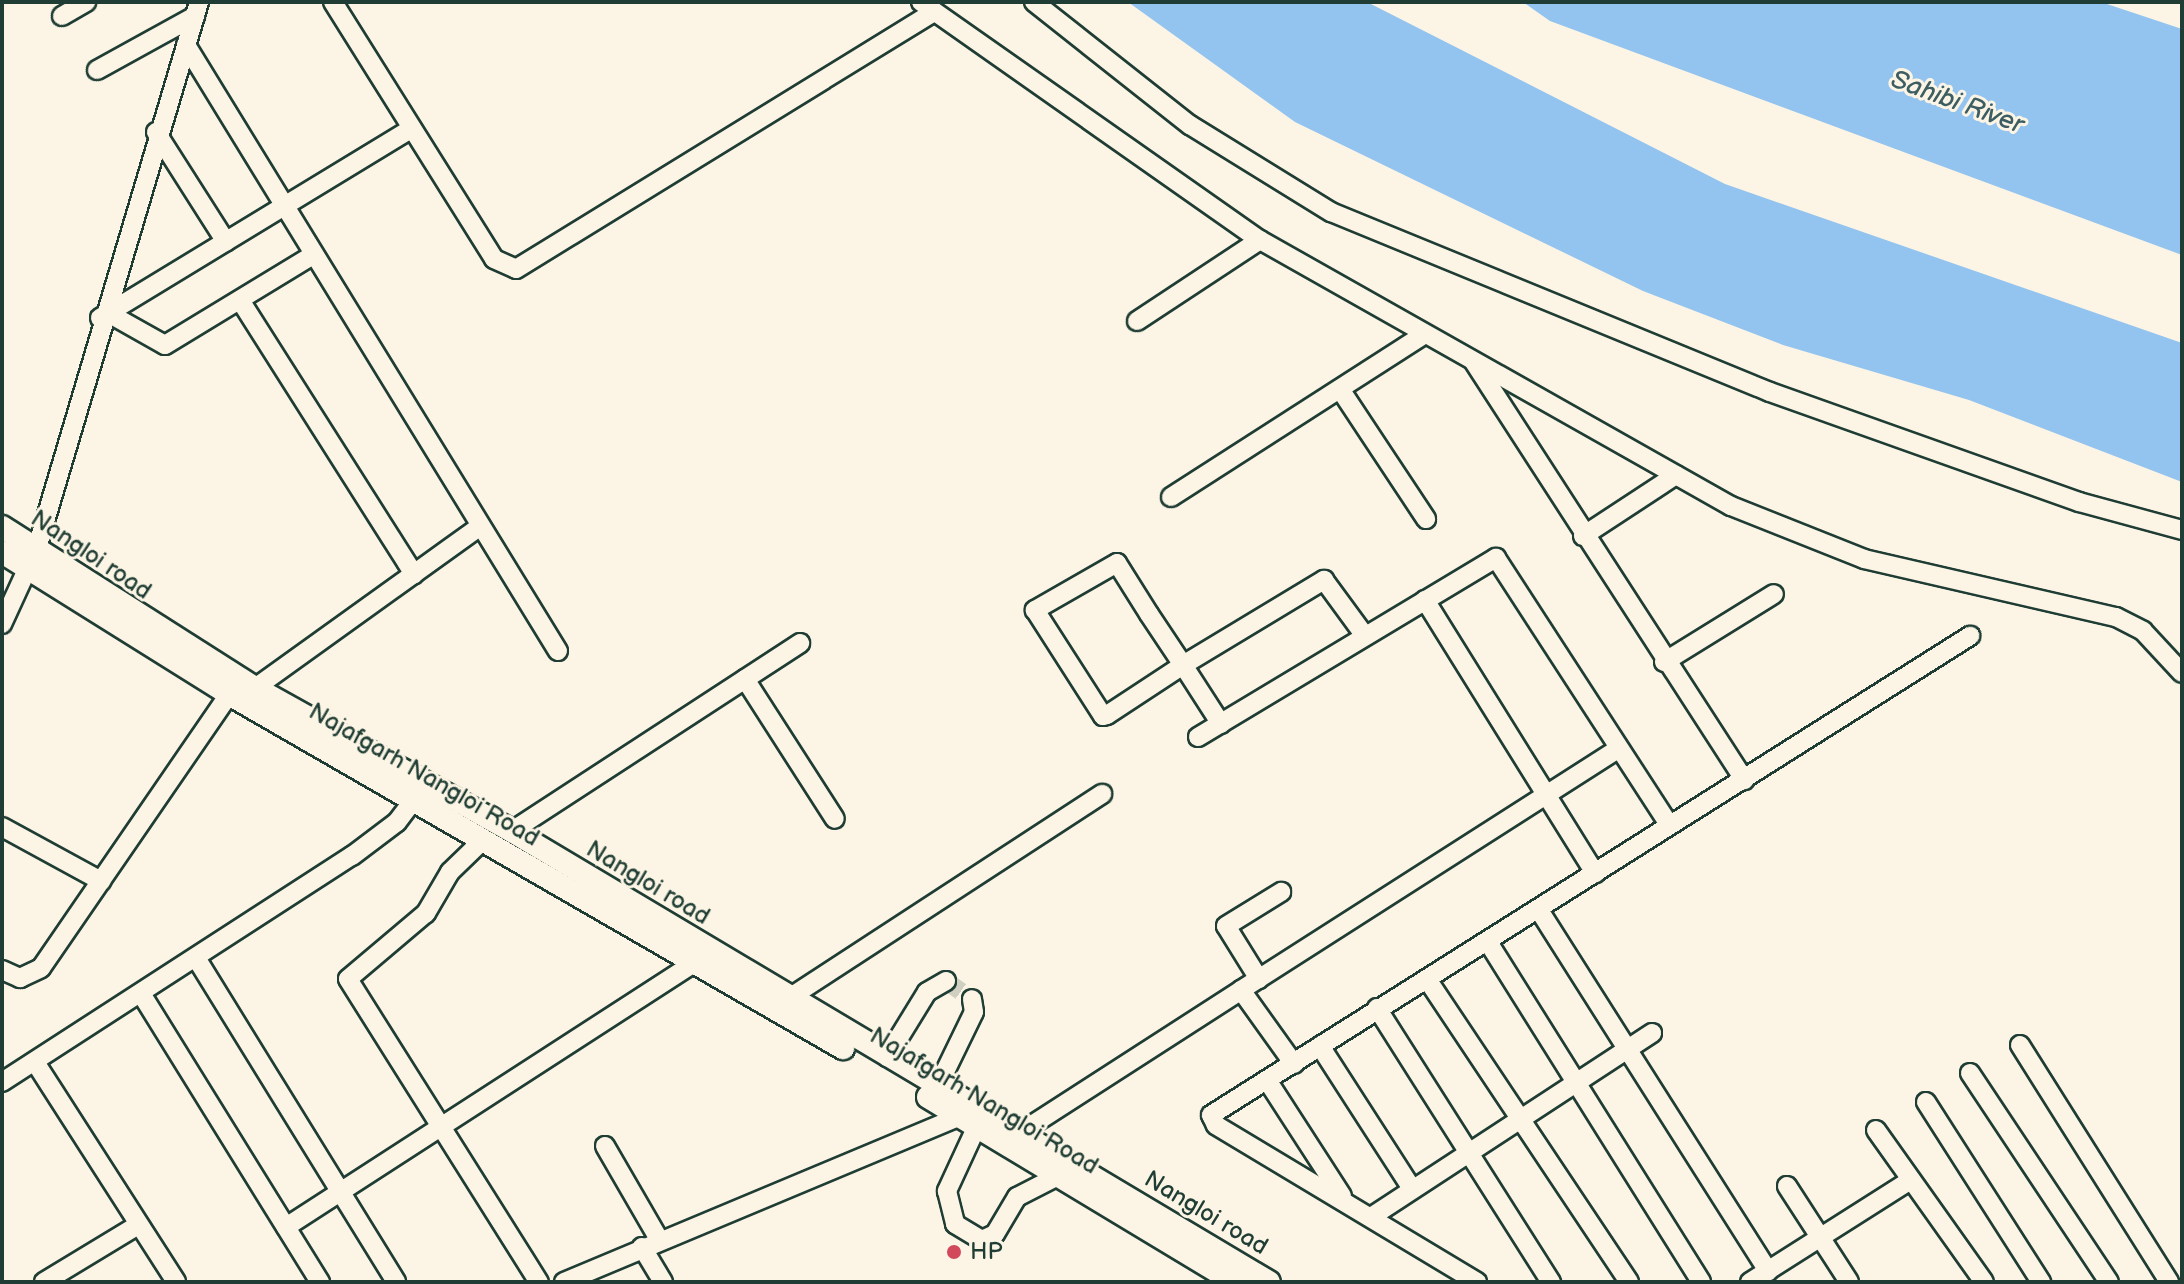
<!DOCTYPE html>
<style>
body{margin:0}
#map{position:relative;width:2184px;height:1284px;overflow:hidden;background:#fcf5e5;font-family:"Balsamiq Sans",sans-serif}
div>[style]{position:absolute}
.water>*{inset:0;background:#93c3ef}
.minor-tunnel>*{height:18px;margin-top:-9px;transform-origin:0;background:repeating-linear-gradient(90deg,#d0d0c2 0 18px,transparent 0 27px)}
.roads{filter:drop-shadow(2px 0 #1f3d34) drop-shadow(-2px 0 #1f3d34) drop-shadow(0 2px #1f3d34) drop-shadow(0 -2px #1f3d34)}
.minor>*{height:18px;margin:-9px;padding:0 9px;transform-origin:9px;border-radius:9px;background:#fcf5e5}
.major>*{height:22px;margin:-11px;padding:0 11px;transform-origin:11px;border-radius:11px;background:#fcf5e5}
.dots>*{width:22px;height:22px;translate:-50% -50%;box-sizing:border-box;border:4px solid #fcf5e5;border-radius:50%}
span{translate:-50% -50%;white-space:nowrap;text-align:center;line-height:1.15;-webkit-text-stroke:6px #fcf5e5;paint-order:stroke}
.street-label{font-size:24px;color:#1f3d34}
.poi-label{font-size:24px;color:#1f3d34}
.left{translate:0 -50%;text-align:left}
.water-label{font-size:26px;color:#3c5e63;font-style:italic}
.frame{position:absolute;inset:0;border:4px solid #1f3d34;pointer-events:none}
</style>
<div id="map">
<div class="water">
<i style="clip-path:polygon(1128px 2px,1367px 2px,1725px 184px,2182px 343px,2182px 482px,1969px 400px,1783px 345px,1643px 291px,1295px 122px)"></i>
<i style="clip-path:polygon(1523px 2px,2101px 2px,2182px 29px,2182px 255px,1550px 21px)"></i>
</div>
<div class="minor-tunnel">
<i style="left:946px;top:981px;width:32px;rotate:35deg"></i>
</div>
<div class="roads">
<div class="minor">
<i style="left:333px;top:2px;width:303px;rotate:57.9deg"></i>
<i style="left:494px;top:259px;width:24px;rotate:24deg"></i>
<i style="left:516px;top:269px;width:491px;rotate:-31.6deg"></i>
<i style="left:921px;top:2px;width:414px;rotate:35.1deg"></i>
<i style="left:1260px;top:240px;width:541px;rotate:29.46deg"></i>
<i style="left:1731px;top:506px;width:143px;rotate:21.7deg"></i>
<i style="left:1864px;top:559px;width:259px;rotate:13deg"></i>
<i style="left:2116px;top:617px;width:30px;rotate:27deg"></i>
<i style="left:2143px;top:631px;width:57px;rotate:47.1deg"></i>
<i style="left:1034px;top:2px;width:199px;rotate:38.3deg"></i>
<i style="left:1190px;top:125px;width:166px;rotate:31.7deg"></i>
<i style="left:1331px;top:212px;width:474px;rotate:22.3deg"></i>
<i style="left:1770px;top:392px;width:328px;rotate:19.6deg"></i>
<i style="left:2079px;top:502px;width:107px;rotate:15.2deg"></i>
<i style="left:62px;top:16px;width:28px;rotate:-30deg"></i>
<i style="left:186px;top:45px;width:711px;rotate:58.46deg"></i>
<i style="left:97px;top:70px;width:112px;rotate:-28.9deg"></i>
<i style="left:156px;top:132px;width:130px;rotate:57.5deg"></i>
<i style="left:240px;top:300px;width:325px;rotate:57.6deg"></i>
<i style="left:108px;top:313px;width:65px;rotate:29.3deg"></i>
<i style="left:165px;top:345px;width:173px;rotate:-31.3deg"></i>
<i style="left:100px;top:318px;width:364px;rotate:-31.3deg"></i>
<i style="left:1137px;top:321px;width:147px;rotate:-33.4deg"></i>
<i style="left:1474px;top:362px;width:498px;rotate:57.1deg"></i>
<i style="left:1340px;top:389px;width:156px;rotate:56.5deg"></i>
<i style="left:1171px;top:497px;width:298px;rotate:-32.7deg"></i>
<i style="left:1583px;top:536px;width:111px;rotate:-33.3deg"></i>
<i style="left:1425px;top:600px;width:322px;rotate:58.1deg"></i>
<i style="left:2px;top:624px;width:84px;rotate:-65.3deg"></i>
<i style="left:37px;top:548px;width:570px;rotate:-73.47deg"></i>
<i style="left:1664px;top:662px;width:129px;rotate:-31.7deg"></i>
<i style="left:745px;top:679px;width:166px;rotate:57.3deg"></i>
<i style="left:255px;top:688px;width:276px;rotate:-35.7deg"></i>
<i style="left:1221px;top:724px;width:70px;rotate:-122.8deg"></i>
<i style="left:1183px;top:665px;width:61px;rotate:-123.7deg"></i>
<i style="left:1149px;top:614px;width:60px;rotate:-122.1deg"></i>
<i style="left:1117px;top:563px;width:95px;rotate:150.2deg"></i>
<i style="left:1035px;top:610px;width:126px;rotate:57.3deg"></i>
<i style="left:1103px;top:716px;width:4px;rotate:-14deg"></i>
<i style="left:1107px;top:715px;width:91px;rotate:-33.3deg"></i>
<i style="left:1183px;top:665px;width:165px;rotate:-31.1deg"></i>
<i style="left:1324px;top:580px;width:69px;rotate:53.8deg"></i>
<i style="left:1198px;top:737px;width:348px;rotate:-31deg"></i>
<i style="left:1496px;top:558px;width:316px;rotate:57deg"></i>
<i style="left:2px;top:827px;width:113px;rotate:28.6deg"></i>
<i style="left:512px;top:831px;width:344px;rotate:-33.1deg"></i>
<i style="left:483px;top:840px;width:46px;rotate:135.9deg"></i>
<i style="left:450px;top:872px;width:48px;rotate:120.3deg"></i>
<i style="left:426px;top:913px;width:102px;rotate:139.8deg"></i>
<i style="left:348px;top:979px;width:358px;rotate:57.8deg"></i>
<i style="left:1539px;top:910px;width:428px;rotate:57.6deg"></i>
<i style="left:1488px;top:942px;width:401px;rotate:57.9deg"></i>
<i style="left:198px;top:961px;width:377px;rotate:58.3deg"></i>
<i style="left:2px;top:970px;width:20px;rotate:24deg"></i>
<i style="left:20px;top:978px;width:23px;rotate:-25deg"></i>
<i style="left:41px;top:968px;width:332px;rotate:-55.5deg"></i>
<i style="left:1259px;top:979px;width:62px;rotate:-121.9deg"></i>
<i style="left:1226px;top:926px;width:65px;rotate:-31.7deg"></i>
<i style="left:1427px;top:979px;width:364px;rotate:56.3deg"></i>
<i style="left:1241px;top:990px;width:446px;rotate:-32.6deg"></i>
<i style="left:142px;top:995px;width:338px;rotate:58.2deg"></i>
<i style="left:789px;top:998px;width:374px;rotate:-33.1deg"></i>
<i style="left:1377px;top:1008px;width:325px;rotate:57.6deg"></i>
<i style="left:2020px;top:1045px;width:280px;rotate:57.8deg"></i>
<i style="left:1320px;top:1046px;width:170px;rotate:57.2deg"></i>
<i style="left:887px;top:1057px;width:76px;rotate:-58.4deg"></i>
<i style="left:927px;top:992px;width:22px;rotate:-30deg"></i>
<i style="left:35px;top:1062px;width:261px;rotate:57.3deg"></i>
<i style="left:1970px;top:1073px;width:251px;rotate:56.4deg"></i>
<i style="left:1267px;top:1080px;width:138px;rotate:57.1deg"></i>
<i style="left:2px;top:1082px;width:417px;rotate:-32.9deg"></i>
<i style="left:352px;top:856px;width:56px;rotate:-37.1deg"></i>
<i style="left:397px;top:822px;width:40px;rotate:-53deg"></i>
<i style="left:938px;top:1086px;width:82px;rotate:-64.1deg"></i>
<i style="left:974px;top:1012px;width:13px;rotate:-99deg"></i>
<i style="left:1926px;top:1102px;width:214px;rotate:57.4deg"></i>
<i style="left:977px;top:1126px;width:72px;rotate:114.8deg"></i>
<i style="left:947px;top:1191px;width:34px;rotate:76deg"></i>
<i style="left:955px;top:1224px;width:31px;rotate:31deg"></i>
<i style="left:982px;top:1240px;width:14px;rotate:-25deg"></i>
<i style="left:995px;top:1234px;width:43px;rotate:-59.3deg"></i>
<i style="left:1017px;top:1197px;width:46px;rotate:-27.1deg"></i>
<i style="left:1876px;top:1130px;width:186px;rotate:54.6deg"></i>
<i style="left:1021px;top:1132px;width:262px;rotate:-32.8deg"></i>
<i style="left:1241px;top:990px;width:91px;rotate:54.4deg"></i>
<i style="left:605px;top:1146px;width:108px;rotate:59.9deg"></i>
<i style="left:1787px;top:1186px;width:114px;rotate:57.1deg"></i>
<i style="left:1371px;top:1217px;width:336px;rotate:-33.2deg"></i>
<i style="left:286px;top:1227px;width:486px;rotate:-32.9deg"></i>
<i style="left:642px;top:1247px;width:41px;rotate:59deg"></i>
<i style="left:44px;top:1282px;width:110px;rotate:-31.2deg"></i>
<i style="left:564px;top:1282px;width:441px;rotate:-22.7deg"></i>
<i style="left:1477px;top:1282px;width:305px;rotate:-149deg"></i>
<i style="left:1216px;top:1125px;width:11px;rotate:-117deg"></i>
<i style="left:1211px;top:1115px;width:898px;rotate:-32.26deg"></i>
<i style="left:1750px;top:1282px;width:188px;rotate:-32.4deg"></i>
</div>
<div class="major">
<i style="left:2px;top:527px;width:300px;rotate:32.5deg"></i>
<i style="left:255px;top:688px;width:294px;rotate:29.1deg"></i>
<i style="left:512px;top:831px;width:881px;rotate:30.79deg"></i>
<i style="left:2px;top:552px;width:268px;rotate:32deg"></i>
<i style="left:229px;top:694px;width:709px;rotate:29.97deg"></i>
<i style="left:928px;top:1097px;width:358px;rotate:31.1deg"></i>
</div>
</div>
<div class="dots">
<i style="left:954px;top:1252px;background:#d1495b"></i>
</div>
<div class="street-label">
<span style="left:91px;top:555px;rotate:34deg">Nangloi road</span>
<span style="left:424px;top:775px;rotate:30deg">Najafgarh Nangloi Road</span>
<span style="left:648px;top:883px;rotate:31deg">Nangloi road</span>
<span style="left:984px;top:1101px;rotate:31deg">Najafgarh Nangloi Road</span>
<span style="left:1206px;top:1213px;rotate:31deg">Nangloi road</span>
</div>
<div class="poi-label">
<span class="left" style="left:970px;top:1252px">HP</span>
</div>
<div class="water-label">
<span style="left:1957px;top:103px;rotate:20deg">Sahibi River</span>
</div>
<div class="frame"></div>
</div>
